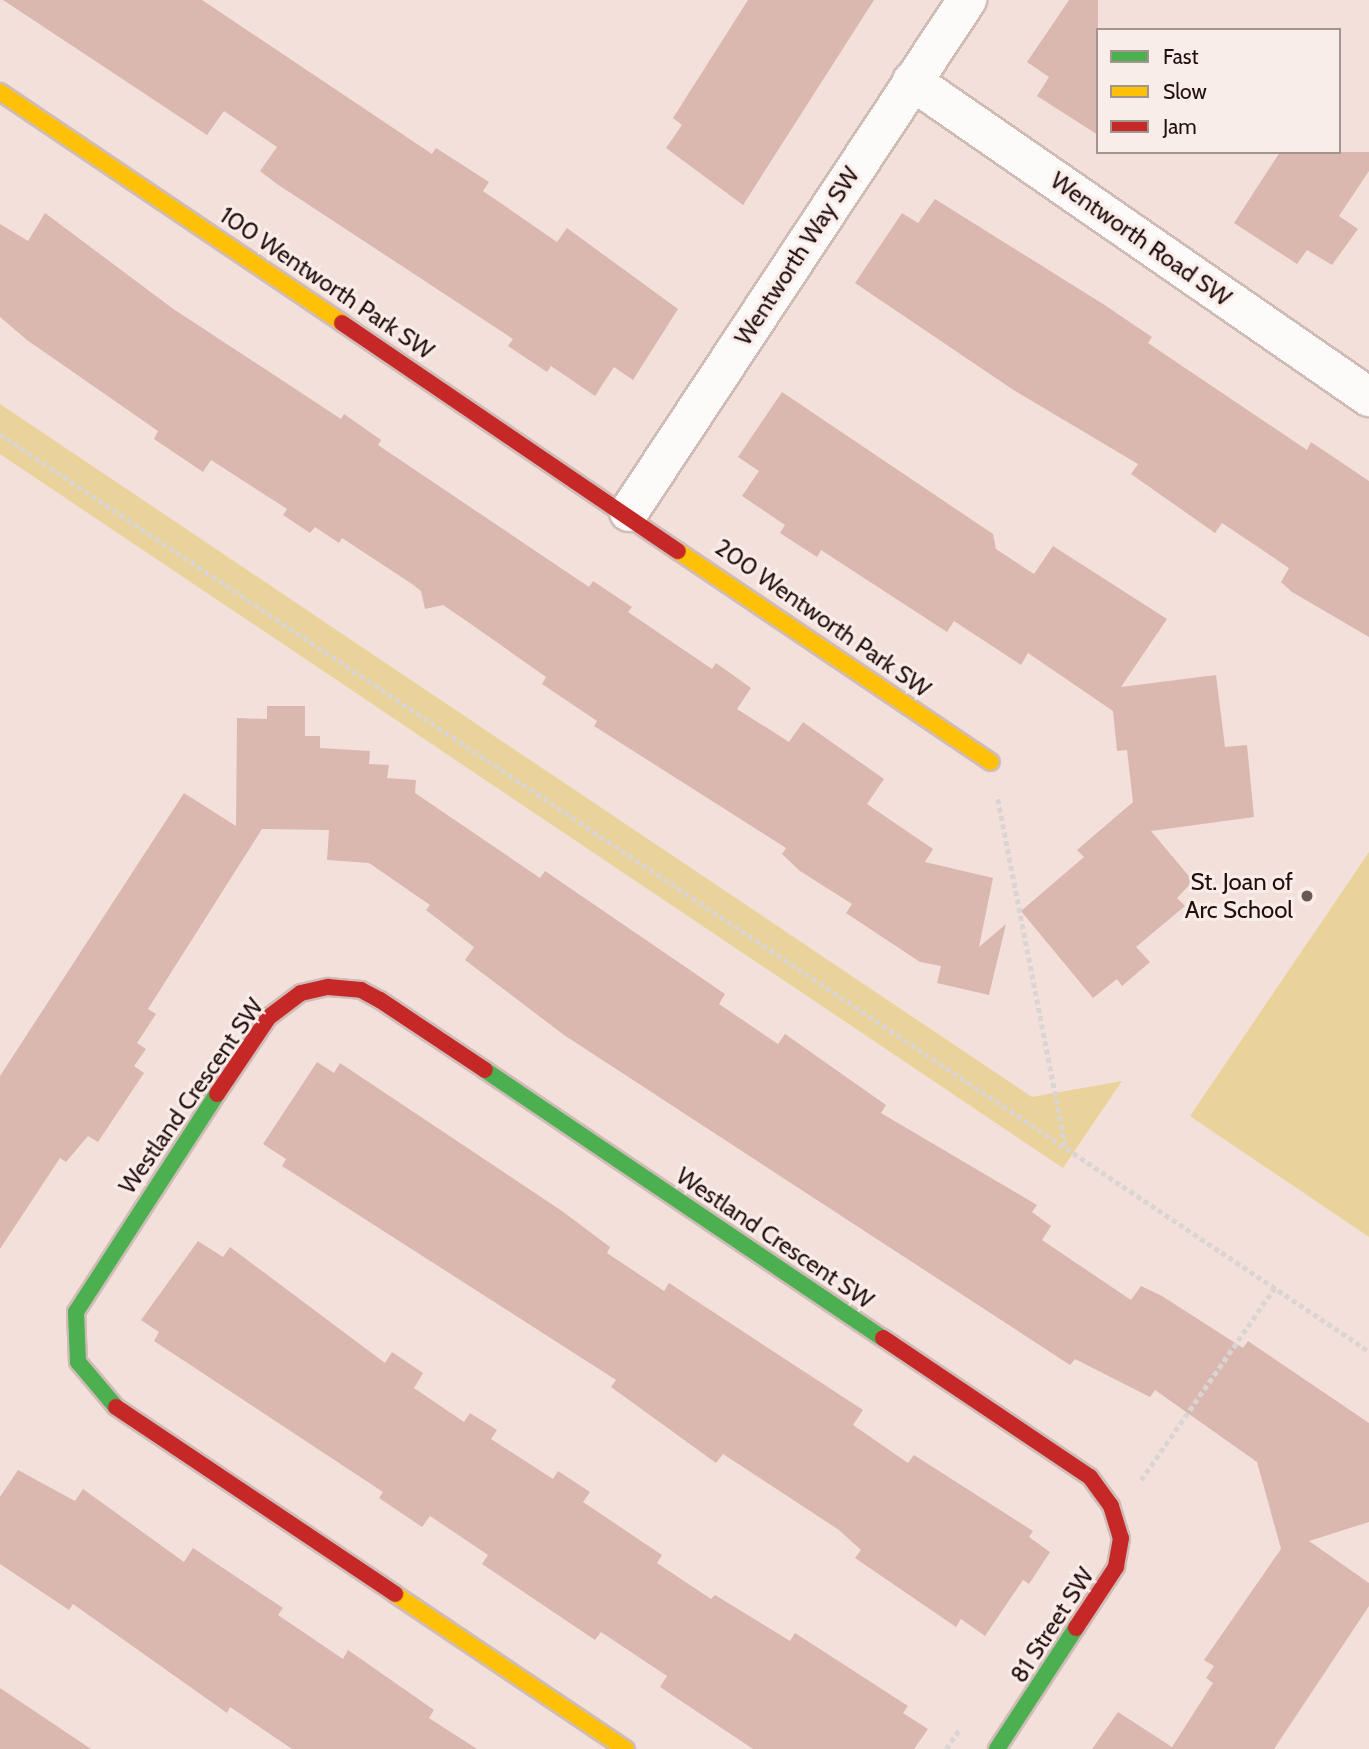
<!DOCTYPE html>
<style>
body{margin:0}
#map{position:relative;width:1369px;height:1749px;overflow:hidden;background:#f3e0db;font-family:Cabin,sans-serif}
div>[style]{position:absolute}
.green>*{inset:0;background:#e9d39a}
.building>*{inset:0;background:#dab8b0}
.path>*{height:4.5px;margin-top:-2.25px;transform-origin:0;background:repeating-linear-gradient(90deg,#dad4d2 0 5px,transparent 0 8.5px)}
.roads{filter:drop-shadow(2px 0 #d0bcb7) drop-shadow(-2px 0 #d0bcb7) drop-shadow(0 2px #d0bcb7) drop-shadow(0 -2px #d0bcb7)}
.street>*{height:38px;margin:-19px;padding:0 19px;transform-origin:19px;border-radius:19px;background:#fdfafa}
.fast>*{height:16px;margin:-8px;padding:0 8px;transform-origin:8px;border-radius:8px;background:#4caf50}
.slow>*{height:16px;margin:-8px;padding:0 8px;transform-origin:8px;border-radius:8px;background:#ffc107}
.jam>*{height:16px;margin:-8px;padding:0 8px;transform-origin:8px;border-radius:8px;background:#c62828}
.dots>*{width:19px;height:19px;translate:-50% -50%;box-sizing:border-box;border:4px solid #f9edea;border-radius:50%}
span{translate:-50% -50%;white-space:nowrap;text-align:center;line-height:1.15;-webkit-text-stroke:6px #f9edea;paint-order:stroke}
.street-label{font-size:24px;color:#220e0a}
.poi-label{font-size:24px;color:#220e0a}
.right{translate:-100% -50%;text-align:right}
.legend{position:absolute;left:1096px;top:28px;width:245px;height:126px;box-sizing:border-box;background:#f9edea;border:2px solid #a39490;margin:0;padding:9px 12px;list-style:none;font-size:21px;color:#220e0a}
.legend li{display:flex;align-items:center;gap:14px;height:35px}
.legend b{width:35px;border:2px solid #a39490}
</style>
<div id="map">
<div class="green">
<i style="clip-path:polygon(0 404px,1032px 1097px,1122px 1081px,1063px 1168px,0 454px)"></i>
<i style="clip-path:polygon(1369px 852px,1369px 1237px,1190px 1116px)"></i>
</div>
<div class="building">
<i style="clip-path:polygon(3px 0,202px 0,432px 154px,436px 148px,489px 182px,483px 191px,557px 242px,567px 228px,678px 309px,633px 380px,614px 367px,595px 396px,551px 366px,547px 372px,508px 346px,513px 339px,277px 184px,260px 171px,277px 147px,224px 111px,207px 135px)"></i>
<i style="clip-path:polygon(748px 0,874px 0,743px 205px,666px 148px,682px 125px,673px 118px)"></i>
<i style="clip-path:polygon(1069px 0,1098px 0,1098px 135px,1037px 96px,1049px 77px,1027px 62px)"></i>
<i style="clip-path:polygon(1280px 152px,1369px 152px,1369px 171px,1339px 216px,1358px 229px,1332px 265px,1307px 250px,1297px 264px,1234px 223px)"></i>
<i style="clip-path:polygon(935px 199px,1103px 304px,1152px 337px,1148px 343px,1307px 450px,1311px 442px,1369px 481px,1369px 637px,1292px 592px,1281px 582px,1289px 568px,1222px 523px,1215px 533px,1131px 474px,1138px 464px,1012px 389px,855px 283px,902px 213px,918px 223px)"></i>
<i style="clip-path:polygon(45px 213px,172px 308px,341px 419px,344px 414px,381px 440px,378px 445px,589px 587px,593px 581px,632px 607px,628px 612px,712px 669px,716px 663px,751px 688px,737px 709px,789px 742px,803px 722px,884px 779px,867px 804px,933px 849px,925px 862px,993px 878px,979px 947px,1006px 924px,989px 995px,937px 983px,941px 966px,920px 962px,846px 913px,852px 904px,800px 871px,782px 854px,786px 848px,594px 726px,597px 721px,542px 684px,546px 677px,468px 622px,443px 605px,425px 609px,421px 591px,412px 584px,342px 538px,339px 543px,315px 527px,310px 533px,283px 515px,287px 509px,211px 460px,203px 472px,154px 439px,158px 431px,27px 340px,0 317px,0 224px,28px 241px)"></i>
<i style="clip-path:polygon(782px 392px,993px 534px,996px 549px,1034px 574px,1053px 546px,1167px 619px,1121px 687px,1216px 675px,1225px 747px,1247px 745px,1254px 817px,1151px 831px,1193px 881px,1177px 898px,1185px 906px,1136px 947px,1150px 962px,1122px 986px,1117px 979px,1093px 998px,1021px 911px,1084px 857px,1077px 850px,1133px 802px,1127px 750px,1117px 751px,1113px 711px,1028px 653px,1021px 665px,954px 621px,947px 632px,821px 550px,817px 557px,780px 533px,785px 525px,742px 496px,759px 471px,738px 457px)"></i>
<i style="clip-path:polygon(267px 706px,305px 706px,305px 736px,320px 736px,320px 748px,370px 751px,369px 764px,389px 765px,387px 778px,416px 780px,415px 793px,540px 878px,545px 871px,725px 994px,719px 1004px,778px 1044px,785px 1034px,886px 1105px,881px 1113px,1037px 1205px,1032px 1212px,1051px 1226px,1042px 1240px,1131px 1300px,1141px 1286px,1162px 1296px,1243px 1348px,1248px 1341px,1369px 1423px,1369px 1522px,1309px 1541px,1369px 1583px,1369px 1606px,1274px 1749px,1092px 1749px,1118px 1712px,1172px 1747px,1213px 1683px,1206px 1678px,1214px 1666px,1204px 1660px,1281px 1549px,1257px 1462px,1155px 1390px,1150px 1397px,1075px 1359px,1070px 1365px,564px 1035px,465px 960px,474px 947px,426px 910px,430px 905px,369px 863px,327px 860px,329px 830px,262px 829px,148px 1009px,156px 1014px,137px 1043px,146px 1049px,134px 1066px,144px 1073px,98px 1142px,88px 1136px,66px 1162px,60px 1158px,0 1249px,0 1076px,184px 793px,236px 826px,237px 718px,267px 719px)"></i>
<i style="clip-path:polygon(317px 1062px,334px 1073px,340px 1063px,562px 1211px,610px 1247px,607px 1253px,664px 1291px,669px 1283px,863px 1410px,853px 1425px,908px 1463px,914px 1455px,1033px 1531px,1029px 1537px,1050px 1552px,1029px 1584px,1023px 1580px,985px 1636px,961px 1619px,956px 1627px,855px 1558px,861px 1550px,839px 1530px,723px 1454px,716px 1463px,611px 1387px,616px 1380px,282px 1166px,286px 1159px,263px 1144px)"></i>
<i style="clip-path:polygon(198px 1241px,223px 1257px,230px 1247px,385px 1363px,392px 1352px,423px 1373px,414px 1388px,464px 1422px,470px 1413px,497px 1430px,491px 1439px,553px 1479px,558px 1471px,590px 1492px,583px 1502px,662px 1555px,657px 1563px,711px 1599px,715px 1595px,790px 1641px,795px 1633px,908px 1706px,903px 1713px,928px 1729px,914px 1749px,753px 1749px,660px 1687px,667px 1676px,601px 1632px,595px 1640px,482px 1564px,488px 1555px,430px 1516px,422px 1527px,379px 1498px,383px 1492px,154px 1341px,159px 1332px,141px 1320px)"></i>
<i style="clip-path:polygon(18px 1470px,75px 1501px,83px 1489px,184px 1562px,193px 1548px,283px 1608px,278px 1615px,343px 1659px,348px 1650px,434px 1710px,429px 1718px,477px 1749px,292px 1749px,230px 1707px,227px 1713px,73px 1604px,69px 1610px,0 1564px,0 1497px)"></i>
<i style="clip-path:polygon(0 1688px,91px 1749px,0 1749px)"></i>
</div>
<div class="path">
<i style="left:0;top:434px;width:1648px;rotate:33.82deg"></i>
<i style="left:998px;top:799px;width:356px;rotate:79deg"></i>
<i style="left:1141px;top:1480px;width:236px;rotate:-55.2deg"></i>
<i style="left:946px;top:1749px;width:23px;rotate:-56deg"></i>
</div>
<div class="roads">
<div class="street">
<i style="left:912px;top:81px;width:556px;rotate:34.66deg"></i>
<i style="left:629px;top:512px;width:614px;rotate:-56.57deg"></i>
</div>
<div class="fast">
<i style="left:485px;top:1070px;width:480px;rotate:34deg"></i>
<i style="left:116px;top:1407px;width:59px;rotate:-130.2deg"></i>
<i style="left:78px;top:1362px;width:50px;rotate:-92.3deg"></i>
<i style="left:76px;top:1312px;width:260px;rotate:-57.1deg"></i>
<i style="left:997px;top:1749px;width:145px;rotate:-56.9deg"></i>
</div>
<div class="slow">
<i style="left:0;top:92px;width:413px;rotate:34deg"></i>
<i style="left:678px;top:551px;width:377px;rotate:34deg"></i>
<i style="left:395px;top:1594px;width:278px;rotate:33.9deg"></i>
</div>
<div class="jam">
<i style="left:342px;top:323px;width:406px;rotate:34.2deg"></i>
<i style="left:217px;top:1094px;width:93px;rotate:-56deg"></i>
<i style="left:269px;top:1017px;width:40px;rotate:-37deg"></i>
<i style="left:301px;top:993px;width:28px;rotate:-13deg"></i>
<i style="left:328px;top:987px;width:33px;rotate:5deg"></i>
<i style="left:361px;top:990px;width:21px;rotate:28deg"></i>
<i style="left:380px;top:1000px;width:126px;rotate:33.7deg"></i>
<i style="left:883px;top:1338px;width:249px;rotate:33.9deg"></i>
<i style="left:1090px;top:1477px;width:36px;rotate:54deg"></i>
<i style="left:1111px;top:1506px;width:34px;rotate:73deg"></i>
<i style="left:1121px;top:1538px;width:29px;rotate:100deg"></i>
<i style="left:1116px;top:1567px;width:73px;rotate:123.3deg"></i>
<i style="left:116px;top:1407px;width:336px;rotate:33.8deg"></i>
</div>
</div>
<div class="dots">
<i style="left:1307px;top:896px;background:#6b5853"></i>
</div>
<div class="street-label">
<span style="left:1141px;top:239px;rotate:35deg">Wentworth Road SW</span>
<span style="left:797px;top:256px;rotate:-57deg">Wentworth Way SW</span>
<span style="left:327px;top:283px;rotate:34deg">100 Wentworth Park SW</span>
<span style="left:823px;top:618px;rotate:35deg">200 Wentworth Park SW</span>
<span style="left:191px;top:1096px;rotate:-55deg">Westland Crescent SW</span>
<span style="left:775px;top:1238px;rotate:34deg">Westland Crescent SW</span>
<span style="left:1052px;top:1625px;rotate:-57deg">81 Street SW</span>
</div>
<div class="poi-label">
<span class="right" style="left:1293px;top:896px">St. Joan of<br>Arc School</span>
</div>
<ul class="legend">
<li><b style="height:9px;background:#4caf50"></b>Fast</li>
<li><b style="height:9px;background:#ffc107"></b>Slow</li>
<li><b style="height:9px;background:#c62828"></b>Jam</li>
</ul>
</div>
